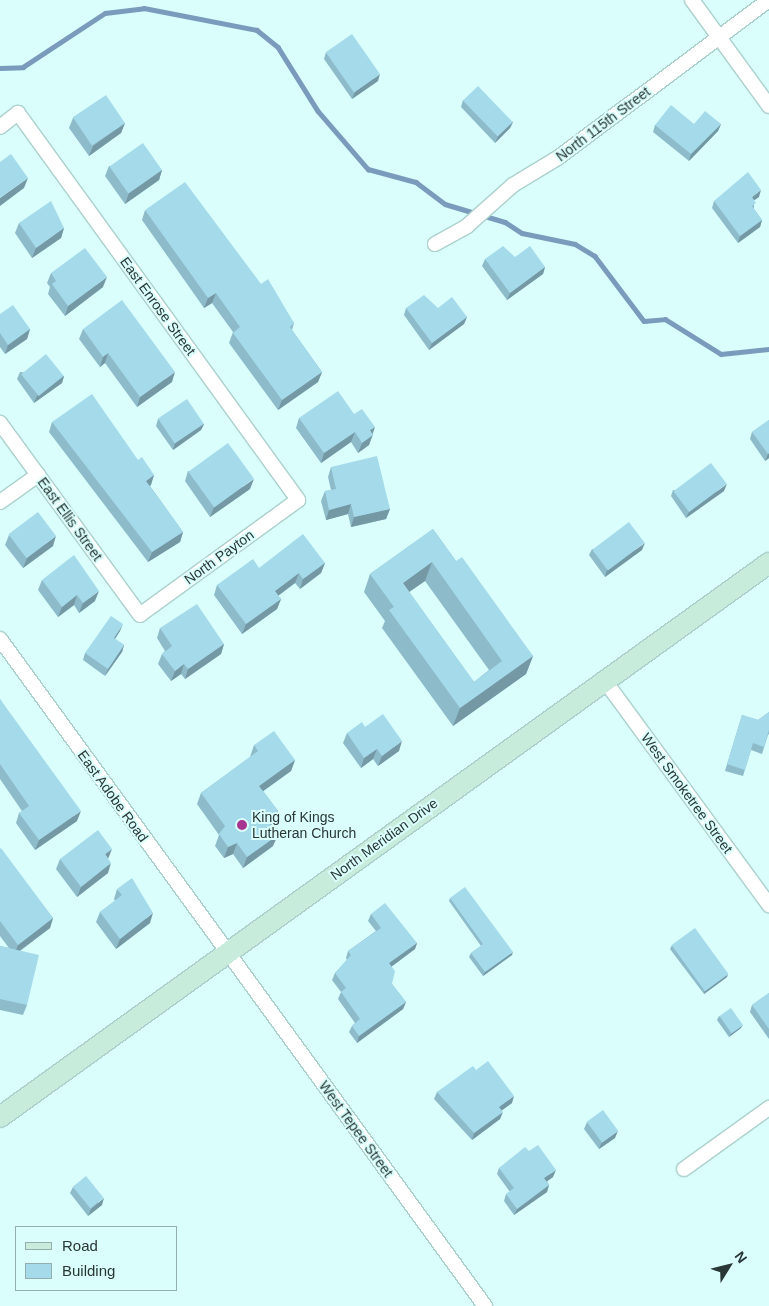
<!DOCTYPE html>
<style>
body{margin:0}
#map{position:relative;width:769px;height:1306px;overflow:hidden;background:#d9fefb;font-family:Arial,sans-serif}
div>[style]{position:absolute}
.stream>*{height:4.5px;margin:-2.25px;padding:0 2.25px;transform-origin:2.25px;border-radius:2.25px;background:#7b9bbc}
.roads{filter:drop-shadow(1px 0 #acd1cd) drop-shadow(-1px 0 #acd1cd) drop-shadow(0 1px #acd1cd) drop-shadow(0 -1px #acd1cd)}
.street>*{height:14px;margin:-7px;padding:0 7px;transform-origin:7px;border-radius:7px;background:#fff}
.secondary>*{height:20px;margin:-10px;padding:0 10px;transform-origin:10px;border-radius:10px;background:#c8ecdc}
.wall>*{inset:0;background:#8ebbca}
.shaded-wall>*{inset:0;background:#7499a4}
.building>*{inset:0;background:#a5daeb;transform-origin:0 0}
.dots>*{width:14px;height:14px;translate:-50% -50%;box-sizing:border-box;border:2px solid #d9fefb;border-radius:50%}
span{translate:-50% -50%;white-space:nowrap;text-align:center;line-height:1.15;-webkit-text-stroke:4px #d9fefb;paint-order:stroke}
.street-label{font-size:14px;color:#293736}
.poi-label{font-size:14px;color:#293736}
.left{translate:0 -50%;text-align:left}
.legend{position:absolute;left:15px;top:1226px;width:162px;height:65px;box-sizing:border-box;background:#d9fefb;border:1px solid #93aeac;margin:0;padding:6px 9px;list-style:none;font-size:15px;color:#293736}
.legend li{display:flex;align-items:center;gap:10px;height:25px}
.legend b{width:25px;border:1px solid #93aeac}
.north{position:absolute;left:704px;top:1241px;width:50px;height:50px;-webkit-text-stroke:4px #d9fefb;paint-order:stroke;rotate:54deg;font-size:14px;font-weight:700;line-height:20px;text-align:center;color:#293736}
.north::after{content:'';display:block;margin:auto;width:18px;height:22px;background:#293736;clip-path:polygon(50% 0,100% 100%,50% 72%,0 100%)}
</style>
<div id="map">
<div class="stream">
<i style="left:0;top:68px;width:23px;rotate:-2deg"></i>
<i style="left:23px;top:67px;width:98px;rotate:-33.4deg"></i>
<i style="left:105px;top:13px;width:39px;rotate:-7deg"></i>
<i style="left:144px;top:8px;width:115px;rotate:11deg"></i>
<i style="left:257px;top:30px;width:27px;rotate:39deg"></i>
<i style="left:278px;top:47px;width:75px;rotate:58deg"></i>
<i style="left:318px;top:111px;width:77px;rotate:49.2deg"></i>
<i style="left:368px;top:169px;width:50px;rotate:15.2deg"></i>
<i style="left:416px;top:182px;width:36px;rotate:37deg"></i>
<i style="left:445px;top:204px;width:63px;rotate:16.7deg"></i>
<i style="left:505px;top:222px;width:20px;rotate:33deg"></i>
<i style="left:522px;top:233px;width:54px;rotate:11.7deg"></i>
<i style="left:575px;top:244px;width:23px;rotate:31deg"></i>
<i style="left:595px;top:256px;width:81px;rotate:53deg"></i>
<i style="left:644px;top:321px;width:21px;rotate:-5deg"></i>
<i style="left:665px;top:319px;width:66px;rotate:32deg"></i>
<i style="left:721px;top:354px;width:48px;rotate:-5.9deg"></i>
</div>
<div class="roads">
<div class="street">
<i style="left:692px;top:0;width:131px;rotate:54deg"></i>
<i style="left:0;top:127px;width:23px;rotate:-38deg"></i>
<i style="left:18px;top:113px;width:478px;rotate:54.1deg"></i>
<i style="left:298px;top:500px;width:195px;rotate:144deg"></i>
<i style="left:140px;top:615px;width:238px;rotate:-126.1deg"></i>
<i style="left:435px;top:244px;width:37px;rotate:-29deg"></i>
<i style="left:467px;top:226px;width:62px;rotate:-41.7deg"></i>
<i style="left:513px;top:185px;width:54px;rotate:-31.3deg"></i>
<i style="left:559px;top:157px;width:262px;rotate:-36.8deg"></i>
<i style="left:0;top:502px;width:47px;rotate:-35.4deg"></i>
<i style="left:0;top:639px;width:825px;rotate:53.98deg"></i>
<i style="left:605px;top:681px;width:278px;rotate:53.8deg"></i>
<i style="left:684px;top:1169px;width:105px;rotate:-35.7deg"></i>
</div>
<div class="secondary">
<i style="left:0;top:1117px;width:948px;rotate:-35.77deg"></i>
</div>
</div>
<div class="wall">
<i style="clip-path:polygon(326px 52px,378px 81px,352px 99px,324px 59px)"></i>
<i style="clip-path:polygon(463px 100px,513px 122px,510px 128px,495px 143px,461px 107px)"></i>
<i style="clip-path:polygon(73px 118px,125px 123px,121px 133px,89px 156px,69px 128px)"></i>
<i style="clip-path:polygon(721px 124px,718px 131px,689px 161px,653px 132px,655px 125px)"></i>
<i style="clip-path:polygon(109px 166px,162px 170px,159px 180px,125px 204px,105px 176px)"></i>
<i style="clip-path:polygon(759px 197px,754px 200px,754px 209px,762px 220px,760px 227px,738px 243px,712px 208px,714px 201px)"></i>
<i style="clip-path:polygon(145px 210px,261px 284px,294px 323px,292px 330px,322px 372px,318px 382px,278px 410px,229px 343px,233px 332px,212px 303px,204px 308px,142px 220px)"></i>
<i style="clip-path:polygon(19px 223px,64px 228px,61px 238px,32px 258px,15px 233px)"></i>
<i style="clip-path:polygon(485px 259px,545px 267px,543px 274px,507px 300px,482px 266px)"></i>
<i style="clip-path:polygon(51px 273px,103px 287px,65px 316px,48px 294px,50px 287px,47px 283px)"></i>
<i style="clip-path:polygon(406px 308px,438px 308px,467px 317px,464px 324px,429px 350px,404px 315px)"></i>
<i style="clip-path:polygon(0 314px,30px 329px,27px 339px,5px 354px,0 347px)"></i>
<i style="clip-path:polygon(83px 329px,172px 382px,137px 407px,105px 363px,100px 367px,79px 339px)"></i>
<i style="clip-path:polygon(20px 372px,64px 376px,62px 383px,34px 403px,17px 379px)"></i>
<i style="clip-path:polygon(354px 414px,373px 435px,369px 445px,358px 453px,351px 442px,321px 463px,296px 428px,299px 418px)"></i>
<i style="clip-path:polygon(158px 419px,204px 424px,201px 430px,173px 450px,156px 426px)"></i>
<i style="clip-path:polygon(769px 420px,769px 458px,765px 461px,750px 439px,752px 432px)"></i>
<i style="clip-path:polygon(52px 422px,138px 460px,154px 475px,150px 486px,183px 532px,180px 542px,148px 562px,49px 432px)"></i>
<i style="clip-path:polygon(331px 467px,390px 509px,386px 519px,351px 527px,348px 514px,326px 520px,321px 501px,325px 491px,331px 490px,328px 477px)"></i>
<i style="clip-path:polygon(188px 471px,250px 489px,210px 517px,185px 481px)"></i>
<i style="clip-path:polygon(673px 490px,724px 491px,686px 518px,671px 496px)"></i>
<i style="clip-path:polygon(evenodd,433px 529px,456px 561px,533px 656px,526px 674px,453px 726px,382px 628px,385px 621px,364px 592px,370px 574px,433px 529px,425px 581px,489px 670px,474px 682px,409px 592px,425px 581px)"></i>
<i style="clip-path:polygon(9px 535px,53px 546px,23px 568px,5px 545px)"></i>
<i style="clip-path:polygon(592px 549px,642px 550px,605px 577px,589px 555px)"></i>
<i style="clip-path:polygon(325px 563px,321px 573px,300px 589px,295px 583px,278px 596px,281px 599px,277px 609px,242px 634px,214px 595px,217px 585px,259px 568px)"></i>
<i style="clip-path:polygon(42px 580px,95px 601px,79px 613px,74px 605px,58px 617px,38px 590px)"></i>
<i style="clip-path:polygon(160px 628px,224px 644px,221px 654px,185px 679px,181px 674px,171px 681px,158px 664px,162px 654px,165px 651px,157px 638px)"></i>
<i style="clip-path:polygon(120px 631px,115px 639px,124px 645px,122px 652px,105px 676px,83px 660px,85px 653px)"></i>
<i style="clip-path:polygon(0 699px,77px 821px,35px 850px,16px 823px,19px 813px,22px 811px,0 779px)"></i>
<i style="clip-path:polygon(769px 712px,769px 734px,768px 735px,762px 754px,751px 750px,743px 776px,725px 771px,742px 715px,758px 720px)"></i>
<i style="clip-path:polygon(365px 727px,399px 751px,378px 766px,373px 759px,361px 768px,343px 743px,347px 733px)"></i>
<i style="clip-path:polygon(254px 745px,295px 760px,291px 771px,263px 791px,278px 811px,274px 823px,271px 826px,273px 846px,243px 868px,233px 854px,224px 858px,215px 846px,219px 835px,197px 804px,201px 793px,250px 757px)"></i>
<i style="clip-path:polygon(0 849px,53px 918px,50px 928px,20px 951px,27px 1005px,23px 1015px,0 1010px,0 946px,9px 948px,0 936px)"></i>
<i style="clip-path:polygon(60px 859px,108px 859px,108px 873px,77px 897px,56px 869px)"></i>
<i style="clip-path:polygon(117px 889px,150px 923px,116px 949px,96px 922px,100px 912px,115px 901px,114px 899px)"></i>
<i style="clip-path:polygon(450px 898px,512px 955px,483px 976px,469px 957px,471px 953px,481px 946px,449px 901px)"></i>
<i style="clip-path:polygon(371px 914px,417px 943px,415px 949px,392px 966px,392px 984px,406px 1002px,403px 1009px,357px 1043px,349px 1032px,352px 1026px,355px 1023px,338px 999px,341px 992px,332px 980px,335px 973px,347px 960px,346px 958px,348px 951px,376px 931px,368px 921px)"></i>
<i style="clip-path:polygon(672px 945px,727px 977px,704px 994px,670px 949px)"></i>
<i style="clip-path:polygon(769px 993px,769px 1039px,750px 1012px,752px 1005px)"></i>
<i style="clip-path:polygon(719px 1016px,741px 1028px,729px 1037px,717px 1020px)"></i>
<i style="clip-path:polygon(476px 1070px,512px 1103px,502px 1110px,500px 1119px,472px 1140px,434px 1099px,437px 1092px)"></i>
<i style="clip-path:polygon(587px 1122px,615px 1138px,599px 1149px,584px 1129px)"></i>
<i style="clip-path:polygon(529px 1151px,553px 1177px,547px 1181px,549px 1185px,547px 1192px,514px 1215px,504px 1201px,506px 1194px,510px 1192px,497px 1174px,499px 1168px)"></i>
<i style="clip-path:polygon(73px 1187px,102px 1205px,88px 1216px,70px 1193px)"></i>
</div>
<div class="shaded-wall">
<i style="clip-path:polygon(380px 74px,378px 81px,352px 99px,355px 92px)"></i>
<i style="clip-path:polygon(513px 122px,510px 128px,495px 143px,498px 136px)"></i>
<i style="clip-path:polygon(125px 123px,121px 133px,89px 156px,93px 146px)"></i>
<i style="clip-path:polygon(721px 124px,718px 131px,689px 161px,691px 154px)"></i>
<i style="clip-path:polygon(162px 170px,159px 180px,125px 204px,129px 193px)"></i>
<i style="clip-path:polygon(28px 178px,24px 188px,0 206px,0 198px)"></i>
<i style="clip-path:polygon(761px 190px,759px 197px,749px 204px,752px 197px)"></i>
<i style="clip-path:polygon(762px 220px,760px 227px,738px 243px,740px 236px)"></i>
<i style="clip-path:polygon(64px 228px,61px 238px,32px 258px,36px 248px)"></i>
<i style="clip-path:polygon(545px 267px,543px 274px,507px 300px,510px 293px)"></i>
<i style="clip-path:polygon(107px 277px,103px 287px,65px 316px,68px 306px)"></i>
<i style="clip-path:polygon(216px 293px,212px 303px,204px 308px,208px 298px)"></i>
<i style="clip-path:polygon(467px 317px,464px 324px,429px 350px,432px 343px)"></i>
<i style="clip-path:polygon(30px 329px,27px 339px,5px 354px,8px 345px)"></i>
<i style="clip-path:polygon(108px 353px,105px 363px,100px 367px,103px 357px)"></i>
<i style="clip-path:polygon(175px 372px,172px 382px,137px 407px,140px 397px)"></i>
<i style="clip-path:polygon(322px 372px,318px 382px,278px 410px,282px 400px)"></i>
<i style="clip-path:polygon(64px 376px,62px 383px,34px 403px,37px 396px)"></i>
<i style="clip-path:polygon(204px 424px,201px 430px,173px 450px,175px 443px)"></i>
<i style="clip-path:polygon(375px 427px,369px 445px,358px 453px,362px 443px,370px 430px)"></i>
<i style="clip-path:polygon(355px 432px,351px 442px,321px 463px,324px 453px)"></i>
<i style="clip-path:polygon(769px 453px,769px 458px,765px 461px,768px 454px)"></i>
<i style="clip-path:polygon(154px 475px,151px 485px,142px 491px,146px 481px)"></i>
<i style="clip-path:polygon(254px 479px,250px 489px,210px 517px,214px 507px)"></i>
<i style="clip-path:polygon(727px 484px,724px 491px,686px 518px,689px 512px)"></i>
<i style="clip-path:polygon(351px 504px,348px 514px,326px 520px,329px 510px)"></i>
<i style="clip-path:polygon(390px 509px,386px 519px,351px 527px,354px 517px)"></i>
<i style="clip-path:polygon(183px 532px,180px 542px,148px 562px,152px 552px)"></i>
<i style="clip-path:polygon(56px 536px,53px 546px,23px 568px,27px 558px)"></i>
<i style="clip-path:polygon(645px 543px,642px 550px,605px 577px,607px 570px)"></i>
<i style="clip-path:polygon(432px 562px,425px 581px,396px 601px,403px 583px)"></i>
<i style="clip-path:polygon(325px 563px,321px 573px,300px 589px,303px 579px)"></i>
<i style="clip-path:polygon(299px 573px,295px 583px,271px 601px,275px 591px)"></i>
<i style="clip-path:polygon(99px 591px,95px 601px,79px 613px,83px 603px)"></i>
<i style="clip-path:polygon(77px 595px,74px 605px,58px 617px,62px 607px)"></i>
<i style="clip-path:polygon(281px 599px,277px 609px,242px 634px,246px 624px)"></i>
<i style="clip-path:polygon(123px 624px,120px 631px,111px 645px,114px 638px)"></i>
<i style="clip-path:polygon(224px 644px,221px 654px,185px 679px,188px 669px)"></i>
<i style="clip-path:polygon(124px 645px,122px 652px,105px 676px,108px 669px)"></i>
<i style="clip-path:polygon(533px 656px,526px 674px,453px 726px,460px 708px)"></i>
<i style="clip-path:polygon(184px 664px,181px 674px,171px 681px,175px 671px)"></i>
<i style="clip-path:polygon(402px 741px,399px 751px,378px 766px,382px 756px)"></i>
<i style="clip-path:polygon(377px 749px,373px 759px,361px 768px,364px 758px)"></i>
<i style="clip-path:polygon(295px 760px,291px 771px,255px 797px,259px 786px)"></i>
<i style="clip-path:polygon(81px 811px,77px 821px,35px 850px,39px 840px)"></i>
<i style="clip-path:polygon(278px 811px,274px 823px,264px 833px,268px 821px)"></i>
<i style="clip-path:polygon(278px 835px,273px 846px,243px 868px,247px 857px)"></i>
<i style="clip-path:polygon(237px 843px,233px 854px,224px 858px,228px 847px)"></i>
<i style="clip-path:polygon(112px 849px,108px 859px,105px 854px)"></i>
<i style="clip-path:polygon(111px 863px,108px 873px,77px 897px,81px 887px)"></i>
<i style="clip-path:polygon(153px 913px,150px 923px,116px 949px,120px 939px)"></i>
<i style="clip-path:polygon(53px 918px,50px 928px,14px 955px,18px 945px)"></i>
<i style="clip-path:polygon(417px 943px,415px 949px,387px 970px,389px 963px)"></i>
<i style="clip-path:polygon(513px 952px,512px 955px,483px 976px,485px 972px)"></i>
<i style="clip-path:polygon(728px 974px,727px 977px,704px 994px,705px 991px)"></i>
<i style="clip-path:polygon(406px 1002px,403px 1009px,357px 1043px,359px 1036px)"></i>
<i style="clip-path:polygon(743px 1025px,741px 1028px,729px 1037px,731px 1034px)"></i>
<i style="clip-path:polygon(514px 1096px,512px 1103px,497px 1114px,499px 1107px)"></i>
<i style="clip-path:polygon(503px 1112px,500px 1119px,472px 1140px,474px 1133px)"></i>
<i style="clip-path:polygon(618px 1131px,615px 1138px,599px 1149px,602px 1142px)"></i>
<i style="clip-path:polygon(556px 1170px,553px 1177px,542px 1185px,544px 1178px)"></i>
<i style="clip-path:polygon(549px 1185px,547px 1192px,514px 1215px,517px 1209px)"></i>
<i style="clip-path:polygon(104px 1198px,102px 1205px,88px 1216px,91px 1209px)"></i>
</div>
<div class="building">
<i style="left:352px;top:34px;width:49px;height:32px;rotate:55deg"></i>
<i style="left:478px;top:86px;width:50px;height:21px;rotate:46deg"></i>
<i style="left:106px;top:95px;width:34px;height:40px;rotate:56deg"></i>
<i style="clip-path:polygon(671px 105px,694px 124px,705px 111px,721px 124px,691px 154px,655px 125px)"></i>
<i style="left:143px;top:143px;width:33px;height:41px;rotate:55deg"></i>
<i style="clip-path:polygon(11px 154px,28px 178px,0 198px,0 162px)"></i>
<i style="clip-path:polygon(748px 172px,761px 190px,752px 197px,756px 203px,752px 206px,762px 220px,740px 236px,714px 201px)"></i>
<i style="clip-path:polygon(185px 182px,261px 284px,268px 279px,294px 323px,290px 327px,322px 372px,282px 400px,233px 333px,240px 327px,216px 293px,208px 298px,145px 210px)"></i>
<i style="clip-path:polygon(51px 201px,64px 228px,36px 248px,19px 223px)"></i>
<i style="clip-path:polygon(503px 246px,515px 257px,530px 246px,545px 267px,510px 293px,485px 259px)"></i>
<i style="clip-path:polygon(85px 248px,107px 277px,68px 306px,52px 284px,56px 281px,51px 273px)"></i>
<i style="clip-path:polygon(424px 295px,438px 308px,452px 297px,467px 317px,432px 343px,406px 308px)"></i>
<i style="clip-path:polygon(122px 300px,175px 372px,140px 397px,108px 353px,103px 357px,83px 329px)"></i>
<i style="clip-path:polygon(13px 305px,30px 329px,8px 345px,0 333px,0 314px)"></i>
<i style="left:46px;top:354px;width:28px;height:32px;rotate:51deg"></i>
<i style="clip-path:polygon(338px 391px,354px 414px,362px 409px,375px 427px,370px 430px,373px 435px,362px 443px,355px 432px,324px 453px,299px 418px)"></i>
<i style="clip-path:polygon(92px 394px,138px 460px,142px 457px,154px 475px,146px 481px,183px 532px,152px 552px,52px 422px)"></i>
<i style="left:187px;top:399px;width:30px;height:35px;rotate:56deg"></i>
<i style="clip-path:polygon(769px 420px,769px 453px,768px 454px,752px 432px)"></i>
<i style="left:228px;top:443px;width:44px;height:49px;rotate:54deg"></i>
<i style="clip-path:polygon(377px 456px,390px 509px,354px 517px,351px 504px,329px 510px,325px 491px,336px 489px,331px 467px)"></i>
<i style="left:711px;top:463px;width:26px;height:47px;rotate:53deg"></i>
<i style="left:38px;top:512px;width:30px;height:37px;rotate:53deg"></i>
<i style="left:629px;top:522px;width:26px;height:46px;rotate:53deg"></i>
<i style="clip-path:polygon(evenodd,433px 529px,456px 561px,462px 557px,533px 656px,460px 708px,389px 610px,394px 607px,370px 574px,433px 529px,432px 562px,502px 661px,474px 682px,403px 583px,432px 562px)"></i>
<i style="clip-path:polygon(303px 534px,325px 563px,303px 579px,299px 573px,275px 591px,281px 599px,246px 624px,217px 585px,253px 559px,259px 568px)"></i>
<i style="clip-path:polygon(74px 555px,99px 591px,83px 603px,77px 595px,62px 607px,42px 580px)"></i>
<i style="clip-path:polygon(197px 604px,224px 644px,188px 669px,184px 664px,175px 671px,162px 654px,172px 646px,160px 628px)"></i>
<i style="clip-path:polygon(111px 616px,123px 624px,114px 638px,124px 645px,108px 669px,85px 653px)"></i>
<i style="clip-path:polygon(0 699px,81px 811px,39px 840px,19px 813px,29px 806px,0 764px)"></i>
<i style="clip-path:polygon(769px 712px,769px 730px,764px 747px,753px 743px,745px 770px,727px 764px,742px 715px,758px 720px)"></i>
<i style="clip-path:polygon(383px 714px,402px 741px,382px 756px,377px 749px,364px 758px,347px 733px,362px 722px,365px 727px)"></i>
<i style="clip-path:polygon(274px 731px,295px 760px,259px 786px,278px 811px,268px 821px,278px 835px,247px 857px,237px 843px,228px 847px,219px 834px,225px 826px,201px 793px,258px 751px,254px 745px)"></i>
<i style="clip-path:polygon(98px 830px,112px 849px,105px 854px,111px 863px,81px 887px,60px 859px)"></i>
<i style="clip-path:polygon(1px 848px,53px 918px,18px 945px,0 921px,0 849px)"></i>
<i style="clip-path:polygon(132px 878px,153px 913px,120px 939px,100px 912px,122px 895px,117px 889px)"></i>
<i style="clip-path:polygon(465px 887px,513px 952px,485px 972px,471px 953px,483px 944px,450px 898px)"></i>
<i style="clip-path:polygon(385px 903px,417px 943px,389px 963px,395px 971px,392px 984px,406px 1002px,359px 1036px,352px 1026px,360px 1019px,341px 992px,346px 988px,335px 973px,351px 955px,348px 951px,381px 928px,371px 914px)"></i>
<i style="left:695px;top:928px;width:57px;height:29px;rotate:54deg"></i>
<i style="clip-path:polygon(0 946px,39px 955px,27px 1005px,0 999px)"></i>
<i style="clip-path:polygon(769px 993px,769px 1029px,752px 1005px)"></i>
<i style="left:731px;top:1008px;width:21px;height:14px;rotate:55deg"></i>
<i style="clip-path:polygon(488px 1061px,514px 1096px,499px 1107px,503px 1112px,474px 1133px,437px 1092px,473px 1066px,476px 1070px)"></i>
<i style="left:603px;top:1110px;width:26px;height:20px;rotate:54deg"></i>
<i style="clip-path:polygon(538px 1145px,556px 1170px,544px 1178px,549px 1185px,517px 1209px,506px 1194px,514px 1188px,499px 1168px,525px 1147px,529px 1151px)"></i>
<i style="left:86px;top:1176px;width:28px;height:17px;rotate:51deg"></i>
</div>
<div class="dots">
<i style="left:242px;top:825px;background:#a63490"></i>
</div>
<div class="street-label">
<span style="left:603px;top:124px;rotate:-37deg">North 115th Street</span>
<span style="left:158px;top:306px;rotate:54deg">East Enrose Street</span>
<span style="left:70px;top:519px;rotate:54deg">East Ellis Street</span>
<span style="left:219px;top:557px;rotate:-36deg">North Payton</span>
<span style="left:687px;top:793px;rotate:54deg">West Smoketree Street</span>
<span style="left:113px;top:796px;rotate:54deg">East Adobe Road</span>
<span style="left:384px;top:839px;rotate:-36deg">North Meridian Drive</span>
<span style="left:356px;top:1129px;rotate:54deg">West Tepee Street</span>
</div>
<div class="poi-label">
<span class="left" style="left:252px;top:825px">King of Kings<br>Lutheran Church</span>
</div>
<ul class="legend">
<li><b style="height:6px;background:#c8ecdc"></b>Road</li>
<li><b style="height:14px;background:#a5daeb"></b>Building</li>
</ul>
<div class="north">N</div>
</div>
